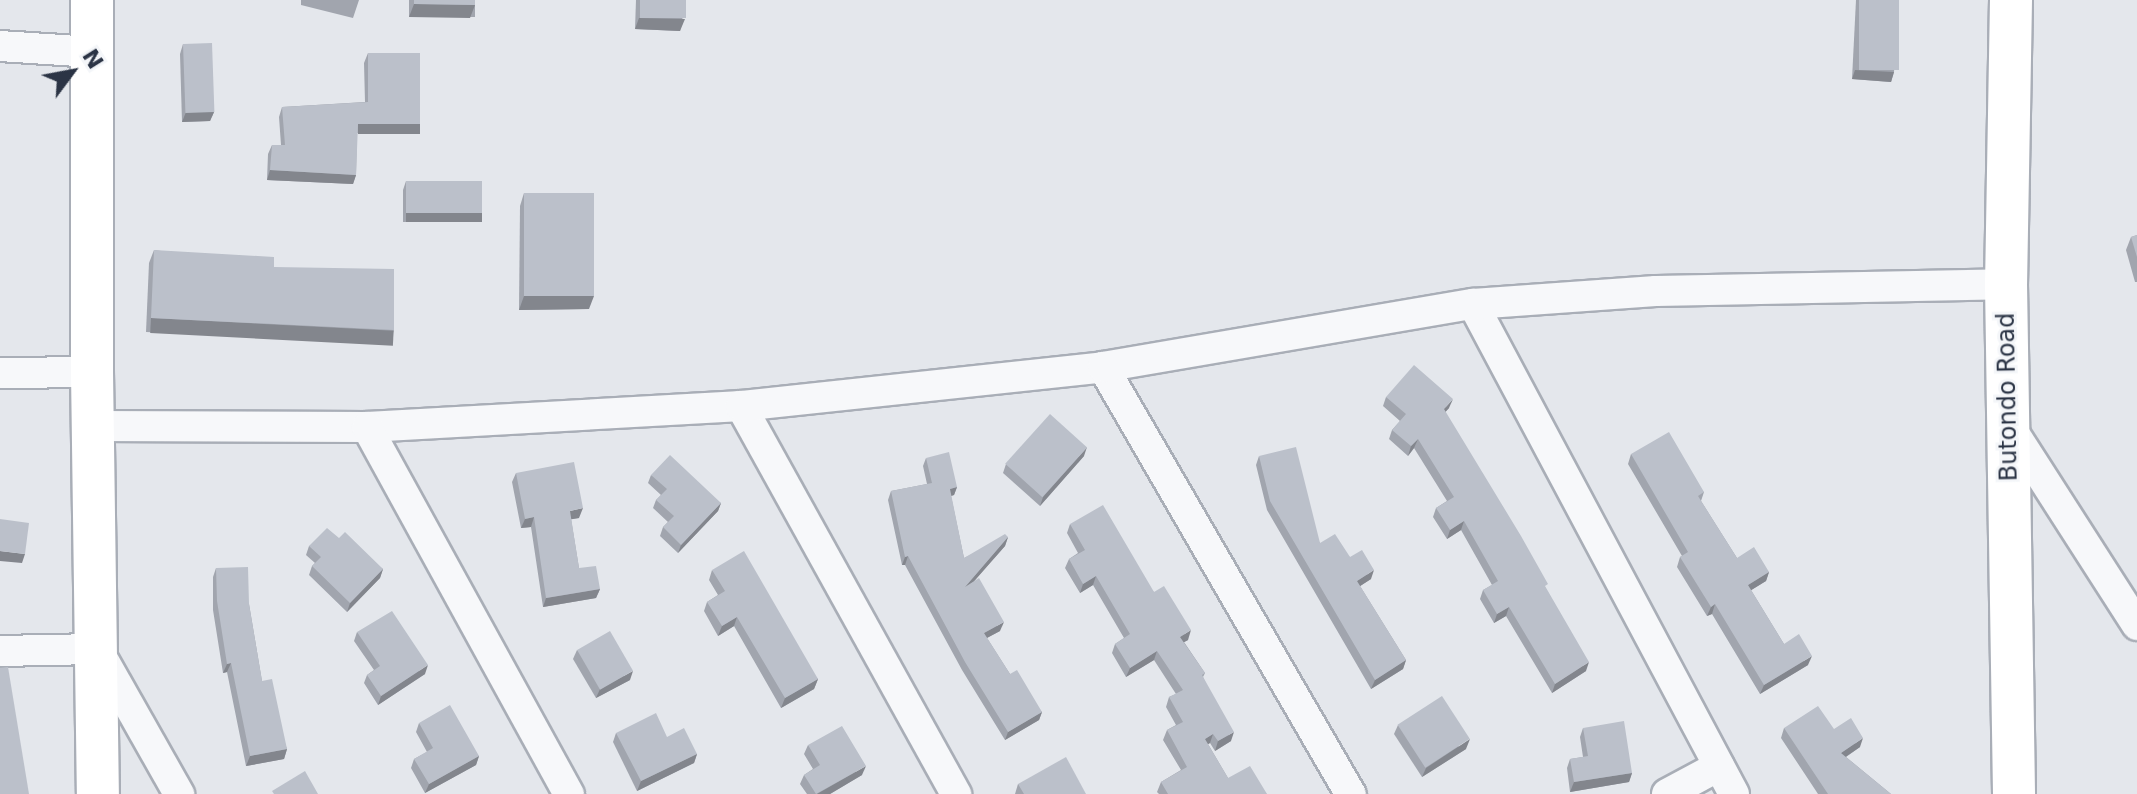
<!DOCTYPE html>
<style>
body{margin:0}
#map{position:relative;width:2137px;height:794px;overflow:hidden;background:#e4e7ec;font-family:"DejaVu Sans",sans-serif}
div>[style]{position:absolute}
.roads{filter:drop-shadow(2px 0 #a9aeb7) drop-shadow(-2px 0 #a9aeb7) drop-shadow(0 2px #a9aeb7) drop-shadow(0 -2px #a9aeb7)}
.street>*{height:30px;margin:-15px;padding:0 15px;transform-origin:15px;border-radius:15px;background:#f7f8fa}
.secondary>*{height:42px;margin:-21px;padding:0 21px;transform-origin:21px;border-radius:21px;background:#fff}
.wall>*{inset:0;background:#a1a5ae;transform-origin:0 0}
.shaded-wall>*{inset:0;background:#83868d;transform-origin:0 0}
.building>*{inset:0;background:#bbc0ca;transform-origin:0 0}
span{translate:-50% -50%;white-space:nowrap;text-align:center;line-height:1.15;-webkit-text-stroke:6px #f4f6f9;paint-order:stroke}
.street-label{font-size:24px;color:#2b3445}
.north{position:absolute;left:32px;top:32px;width:80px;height:80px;-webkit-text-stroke:6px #f4f6f9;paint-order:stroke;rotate:58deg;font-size:22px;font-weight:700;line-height:32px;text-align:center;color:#2b3445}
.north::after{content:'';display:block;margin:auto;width:28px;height:36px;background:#2b3445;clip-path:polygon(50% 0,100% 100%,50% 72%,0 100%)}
</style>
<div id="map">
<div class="roads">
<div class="street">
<i style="left:0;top:46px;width:92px;rotate:3.7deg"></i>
<i style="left:1473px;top:304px;width:555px;rotate:61.96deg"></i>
<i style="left:1103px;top:367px;width:494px;rotate:59.9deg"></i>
<i style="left:0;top:373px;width:92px;rotate:-0.6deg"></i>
<i style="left:741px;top:406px;width:444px;rotate:61deg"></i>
<i style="left:2008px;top:424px;width:239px;rotate:57.3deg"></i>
<i style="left:95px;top:426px;width:272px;rotate:0.2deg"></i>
<i style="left:367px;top:427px;width:375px;rotate:-3.2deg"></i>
<i style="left:741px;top:406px;width:364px;rotate:-6.1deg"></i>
<i style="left:1103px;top:367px;width:375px;rotate:-9.7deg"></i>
<i style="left:1473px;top:304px;width:183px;rotate:-4.1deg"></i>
<i style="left:1656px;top:291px;width:350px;rotate:-1.1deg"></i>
<i style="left:367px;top:427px;width:419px;rotate:61.2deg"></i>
<i style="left:0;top:651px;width:97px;rotate:-1.2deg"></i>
<i style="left:97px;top:649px;width:167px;rotate:60.5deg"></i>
<i style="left:1667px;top:794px;width:59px;rotate:-28.3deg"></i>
</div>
<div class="secondary">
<i style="left:92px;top:0;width:372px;rotate:90deg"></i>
<i style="left:92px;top:372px;width:422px;rotate:89.2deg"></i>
<i style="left:2011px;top:0;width:284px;rotate:91deg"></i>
<i style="left:2006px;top:284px;width:510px;rotate:89.1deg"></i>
</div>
</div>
<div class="wall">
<i style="clip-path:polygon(301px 0,359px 0,353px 18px,301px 5px)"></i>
<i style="left:409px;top:0;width:66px;height:17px"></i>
<i style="clip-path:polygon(636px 0,686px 0,680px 31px,635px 29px)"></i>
<i style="clip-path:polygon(1856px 0,1899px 0,1894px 72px,1891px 82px,1852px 79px)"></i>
<i style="clip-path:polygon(183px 44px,214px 112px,210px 121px,182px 122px,180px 54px)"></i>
<i style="clip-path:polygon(368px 53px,417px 133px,357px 133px,356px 175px,353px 184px,267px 180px,268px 154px,272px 145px,281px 145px,279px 117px,282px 107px,365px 102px,364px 63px)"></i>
<i style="clip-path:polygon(406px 181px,482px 213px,479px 222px,403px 222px,403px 190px)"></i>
<i style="clip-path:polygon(524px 193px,589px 309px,519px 310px,520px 206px)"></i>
<i style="clip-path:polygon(2137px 235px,2137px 282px,2135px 282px,2126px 250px,2131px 237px)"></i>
<i style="clip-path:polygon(154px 250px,274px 267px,394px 330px,389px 343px,146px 332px,149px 263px)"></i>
<i style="clip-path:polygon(1386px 397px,1449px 408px,1445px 412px,1546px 589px,1586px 671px,1552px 693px,1506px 616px,1494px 623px,1480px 599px,1483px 590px,1492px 585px,1461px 530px,1447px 539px,1433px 517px,1436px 508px,1447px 501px,1414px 448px,1408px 456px,1389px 439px,1392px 430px,1400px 421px,1383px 406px)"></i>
<i style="clip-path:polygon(1631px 454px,1704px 492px,1701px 501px,1737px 558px,1769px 572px,1766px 581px,1751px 590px,1784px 644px,1808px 665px,1760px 694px,1712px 614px,1707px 616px,1677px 567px,1680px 557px,1682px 556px,1628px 464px)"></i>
<i style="clip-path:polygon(1084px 456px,1040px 506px,1003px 473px,1006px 464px)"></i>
<i style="clip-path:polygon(1259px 456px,1320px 543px,1350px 557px,1371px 579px,1360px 586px,1406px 660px,1403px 669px,1371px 689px,1267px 510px,1256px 465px)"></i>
<i style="clip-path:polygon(926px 458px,957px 487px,954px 495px,951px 496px,964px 558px,1008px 537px,1005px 546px,974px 581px,1000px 631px,987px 638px,1010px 674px,1042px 712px,1039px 720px,1005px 740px,962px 670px,905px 565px,902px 565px,888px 500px,891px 491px,927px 484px,923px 466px)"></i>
<i style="clip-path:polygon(516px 473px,579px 518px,571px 519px,579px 568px,600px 589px,596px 598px,543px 607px,531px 527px,521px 528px,512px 482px)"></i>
<i style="clip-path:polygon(651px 475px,721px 503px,718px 511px,678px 553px,660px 536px,663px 527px,668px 522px,653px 508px,656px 500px,661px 495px,648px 483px)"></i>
<i style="clip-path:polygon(1070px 524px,1154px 592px,1188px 640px,1184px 642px,1205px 673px,1203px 677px,1231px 741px,1215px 751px,1210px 743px,1208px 744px,1228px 778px,1267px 794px,1159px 794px,1157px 792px,1161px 782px,1181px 770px,1163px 740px,1167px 730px,1176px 725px,1166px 707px,1169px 697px,1176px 694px,1154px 660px,1126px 677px,1112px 653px,1115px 644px,1124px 638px,1093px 585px,1080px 593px,1065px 568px,1069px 559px,1078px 553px,1067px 533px)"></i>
<i style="clip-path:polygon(339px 538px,383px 569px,380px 578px,347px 612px,309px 575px,312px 566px,315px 563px,306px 555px,309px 546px)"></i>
<i style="clip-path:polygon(216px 568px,249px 604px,262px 681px,287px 749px,284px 759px,246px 766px,227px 672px,223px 673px,213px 610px,213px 577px)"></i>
<i style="clip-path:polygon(712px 570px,818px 679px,814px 689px,781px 708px,734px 626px,718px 636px,704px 611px,707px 602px,718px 595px,709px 580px)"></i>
<i style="clip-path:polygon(357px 632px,425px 674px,378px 705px,364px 683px,367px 675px,374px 670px,354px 641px)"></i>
<i style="clip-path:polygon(577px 650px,630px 680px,596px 698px,573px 659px)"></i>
<i style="clip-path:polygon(419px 723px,479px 756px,476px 765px,425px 793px,411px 768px,414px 759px,427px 752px,416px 732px)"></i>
<i style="clip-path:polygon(1398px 725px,1466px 749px,1422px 777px,1394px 734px)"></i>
<i style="clip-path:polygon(1583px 728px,1632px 773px,1629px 782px,1570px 792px,1567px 768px,1570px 759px,1583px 757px,1580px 737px)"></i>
<i style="clip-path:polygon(1784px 728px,1834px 729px,1860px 747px,1846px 757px,1891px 794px,1818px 794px,1781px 738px)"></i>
<i style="clip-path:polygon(616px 733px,697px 754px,694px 763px,637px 791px,613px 742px)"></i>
<i style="clip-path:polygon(808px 745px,862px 775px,830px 794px,807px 794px,800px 784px,804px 775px,813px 769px,804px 754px)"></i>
<i style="clip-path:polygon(1018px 784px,1086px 794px,1015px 794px)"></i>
</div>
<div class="shaded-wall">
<i style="clip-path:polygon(414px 4px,475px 5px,470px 18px,409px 17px)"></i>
<i style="clip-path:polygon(639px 18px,685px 19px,680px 31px,635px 29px)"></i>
<i style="clip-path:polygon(1855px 70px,1894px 72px,1891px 82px,1852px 79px)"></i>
<i style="clip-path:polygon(186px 112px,214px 112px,210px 121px,182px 122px)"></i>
<i style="left:358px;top:124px;width:62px;height:10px"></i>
<i style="clip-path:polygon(270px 170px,356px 175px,353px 184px,267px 180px)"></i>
<i style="left:406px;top:213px;width:76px;height:9px"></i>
<i style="clip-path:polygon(524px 296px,594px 296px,589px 309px,519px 310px)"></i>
<i style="left:151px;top:318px;width:243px;height:15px;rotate:3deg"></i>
<i style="clip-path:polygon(1453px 399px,1449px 408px,1440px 418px,1444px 409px)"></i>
<i style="clip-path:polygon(1418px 439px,1414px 448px,1408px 456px,1411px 446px)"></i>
<i style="clip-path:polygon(1087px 447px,1084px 456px,1040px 506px,1043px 497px)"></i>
<i style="clip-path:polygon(957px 487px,954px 495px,947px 497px,950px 489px)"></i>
<i style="clip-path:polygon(721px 503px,718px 511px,678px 553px,681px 545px)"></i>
<i style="clip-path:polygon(583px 508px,579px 518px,567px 520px,570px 511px)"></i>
<i style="clip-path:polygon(534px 517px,531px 527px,521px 528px,525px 519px)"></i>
<i style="clip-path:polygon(1464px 521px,1461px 530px,1447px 539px,1450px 530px)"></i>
<i style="clip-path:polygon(1008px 537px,1005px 546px,962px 595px,965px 587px)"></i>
<i style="clip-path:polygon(0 551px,25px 554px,22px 563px,0 561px)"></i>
<i style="clip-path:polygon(908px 556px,905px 565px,902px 565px,905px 557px)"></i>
<i style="clip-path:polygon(383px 569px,380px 578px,347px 612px,350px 603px)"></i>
<i style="clip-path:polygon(1374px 570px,1371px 579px,1354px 590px,1357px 581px)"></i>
<i style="clip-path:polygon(1769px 572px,1766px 581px,1745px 594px,1748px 585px)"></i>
<i style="clip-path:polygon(1096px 576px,1093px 585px,1080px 593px,1083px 584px)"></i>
<i style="clip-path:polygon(600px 589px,596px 598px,543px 607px,546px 598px)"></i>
<i style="clip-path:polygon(1715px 604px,1712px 614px,1707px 616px,1711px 607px)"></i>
<i style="clip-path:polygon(1509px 607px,1506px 616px,1494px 623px,1497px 614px)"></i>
<i style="clip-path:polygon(737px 617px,734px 626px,718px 636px,722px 626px)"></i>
<i style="clip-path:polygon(1004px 622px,1000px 631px,981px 641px,984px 633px)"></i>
<i style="clip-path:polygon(1191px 630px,1188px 640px,1177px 646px,1180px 637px)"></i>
<i style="clip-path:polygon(1157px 651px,1154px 660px,1126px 677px,1130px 668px)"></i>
<i style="clip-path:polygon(1812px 656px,1808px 665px,1760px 694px,1764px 685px)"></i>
<i style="clip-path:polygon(1406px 660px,1403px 669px,1371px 689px,1375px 680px)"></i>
<i style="clip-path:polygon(1589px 662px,1586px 671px,1552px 693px,1555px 684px)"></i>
<i style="clip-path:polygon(231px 663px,227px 672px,223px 673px,227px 664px)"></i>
<i style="clip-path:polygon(428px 665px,425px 674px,378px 705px,381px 696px)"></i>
<i style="clip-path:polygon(633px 671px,630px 680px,596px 698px,600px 689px)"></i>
<i style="clip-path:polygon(818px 679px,814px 689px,781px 708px,785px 698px)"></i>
<i style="clip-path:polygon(1042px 712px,1039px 720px,1005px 740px,1008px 732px)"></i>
<i style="clip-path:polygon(1234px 732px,1231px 741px,1215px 751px,1218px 741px)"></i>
<i style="clip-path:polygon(1213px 734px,1210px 743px,1201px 748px,1205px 739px)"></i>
<i style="clip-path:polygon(1863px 738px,1860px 747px,1838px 762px,1841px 753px)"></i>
<i style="clip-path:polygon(1470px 739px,1466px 749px,1422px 777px,1426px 768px)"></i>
<i style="clip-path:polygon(287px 749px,284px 759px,246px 766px,250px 756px)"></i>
<i style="clip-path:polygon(697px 754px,694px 763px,637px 791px,641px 781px)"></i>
<i style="clip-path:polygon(479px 756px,476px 765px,425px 793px,429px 784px)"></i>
<i style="clip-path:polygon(866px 766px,862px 775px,830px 794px,817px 794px)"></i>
<i style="clip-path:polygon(1632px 773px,1629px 782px,1570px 792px,1574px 782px)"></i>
</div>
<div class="building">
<i style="clip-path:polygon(414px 0,475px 0,475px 5px,414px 4px)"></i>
<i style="left:640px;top:0;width:46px;height:18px"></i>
<i style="left:1859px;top:0;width:40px;height:70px"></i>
<i style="left:212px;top:43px;width:69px;height:29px;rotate:88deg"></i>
<i style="clip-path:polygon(368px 53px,420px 53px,420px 124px,358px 124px,356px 175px,270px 170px,272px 145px,285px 145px,282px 107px,368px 102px)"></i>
<i style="left:406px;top:181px;width:76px;height:32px"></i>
<i style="left:524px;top:193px;width:70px;height:103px"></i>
<i style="clip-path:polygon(2137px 235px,2137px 257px,2131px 237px)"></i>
<i style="clip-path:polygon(154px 250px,274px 257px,274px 267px,394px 269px,394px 330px,151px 318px)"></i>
<i style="clip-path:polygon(1414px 365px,1453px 399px,1444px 409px,1521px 536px,1548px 584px,1545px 586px,1589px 662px,1555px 684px,1509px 607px,1497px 614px,1483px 590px,1498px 581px,1464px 521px,1450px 530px,1436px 508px,1454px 497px,1418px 439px,1411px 446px,1392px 430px,1406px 414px,1386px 397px)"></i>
<i style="left:1050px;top:414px;width:50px;height:67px;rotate:42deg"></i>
<i style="clip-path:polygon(1669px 432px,1704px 492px,1698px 496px,1737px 558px,1754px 547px,1769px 572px,1748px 585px,1784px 644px,1799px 634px,1812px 656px,1764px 685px,1715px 604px,1711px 607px,1680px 557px,1688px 552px,1631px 454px)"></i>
<i style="clip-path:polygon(1296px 447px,1320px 543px,1335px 534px,1350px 557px,1362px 550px,1374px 570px,1357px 581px,1406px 660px,1375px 680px,1270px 501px,1259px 456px)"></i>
<i style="clip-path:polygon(949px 452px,957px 487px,950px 489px,964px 558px,1005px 534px,1008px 537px,965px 587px,979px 578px,1004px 622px,984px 633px,1010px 674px,1017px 670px,1042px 712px,1008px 732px,965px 662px,908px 556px,905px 557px,891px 491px,932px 483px,926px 458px)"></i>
<i style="clip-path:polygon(670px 455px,721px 503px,681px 545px,663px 527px,674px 516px,656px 500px,667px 489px,651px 475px)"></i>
<i style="clip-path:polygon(574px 462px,583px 508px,570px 511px,579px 568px,596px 566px,600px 589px,546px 598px,534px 517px,525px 519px,516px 473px)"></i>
<i style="clip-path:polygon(1103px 505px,1154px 592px,1164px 586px,1191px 630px,1180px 637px,1205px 673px,1202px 675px,1234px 732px,1218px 741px,1213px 734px,1205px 739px,1228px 778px,1250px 766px,1267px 794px,1168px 794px,1161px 782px,1187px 767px,1167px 730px,1183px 722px,1169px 697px,1183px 690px,1157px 651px,1130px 668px,1115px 644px,1130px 634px,1096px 576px,1083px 584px,1069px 559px,1085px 550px,1070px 524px)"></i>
<i style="clip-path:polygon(0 519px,29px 523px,25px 554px,0 551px)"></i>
<i style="clip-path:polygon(327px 528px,339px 538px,345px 532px,383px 569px,350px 603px,312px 566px,321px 557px,309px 546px)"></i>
<i style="clip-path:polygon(744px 551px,818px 679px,785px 698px,737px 617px,722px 626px,707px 602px,725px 591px,712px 570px)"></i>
<i style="clip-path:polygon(248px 567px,249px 604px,262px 681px,272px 679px,287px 749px,250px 756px,231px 663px,227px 664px,217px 601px,216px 568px)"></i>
<i style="clip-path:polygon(392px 611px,428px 665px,381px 696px,367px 675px,380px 666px,357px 632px)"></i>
<i style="left:610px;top:631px;width:46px;height:38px;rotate:60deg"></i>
<i style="clip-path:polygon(8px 667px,29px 794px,0 794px,0 668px)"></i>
<i style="left:1442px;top:696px;width:51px;height:53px;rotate:57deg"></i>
<i style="clip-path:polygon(450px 705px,479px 756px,429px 784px,414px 759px,433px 748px,419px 723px)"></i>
<i style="clip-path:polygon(1818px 706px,1834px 729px,1851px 718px,1863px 738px,1841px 753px,1891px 794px,1828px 794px,1784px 728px)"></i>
<i style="clip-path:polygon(656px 713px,667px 737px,684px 728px,697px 754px,641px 781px,616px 733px)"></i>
<i style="clip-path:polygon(1624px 721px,1632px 773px,1574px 782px,1570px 759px,1588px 756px,1583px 728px)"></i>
<i style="clip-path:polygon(842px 726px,866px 766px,816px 794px,804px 775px,820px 765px,808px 745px)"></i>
<i style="clip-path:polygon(1066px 757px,1086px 794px,1024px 794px,1018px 784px)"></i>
<i style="clip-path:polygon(305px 771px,318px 794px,274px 794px,272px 791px)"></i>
</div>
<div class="street-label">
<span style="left:2008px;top:397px;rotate:-91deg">Butondo Road</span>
</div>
<div class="north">N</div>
</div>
